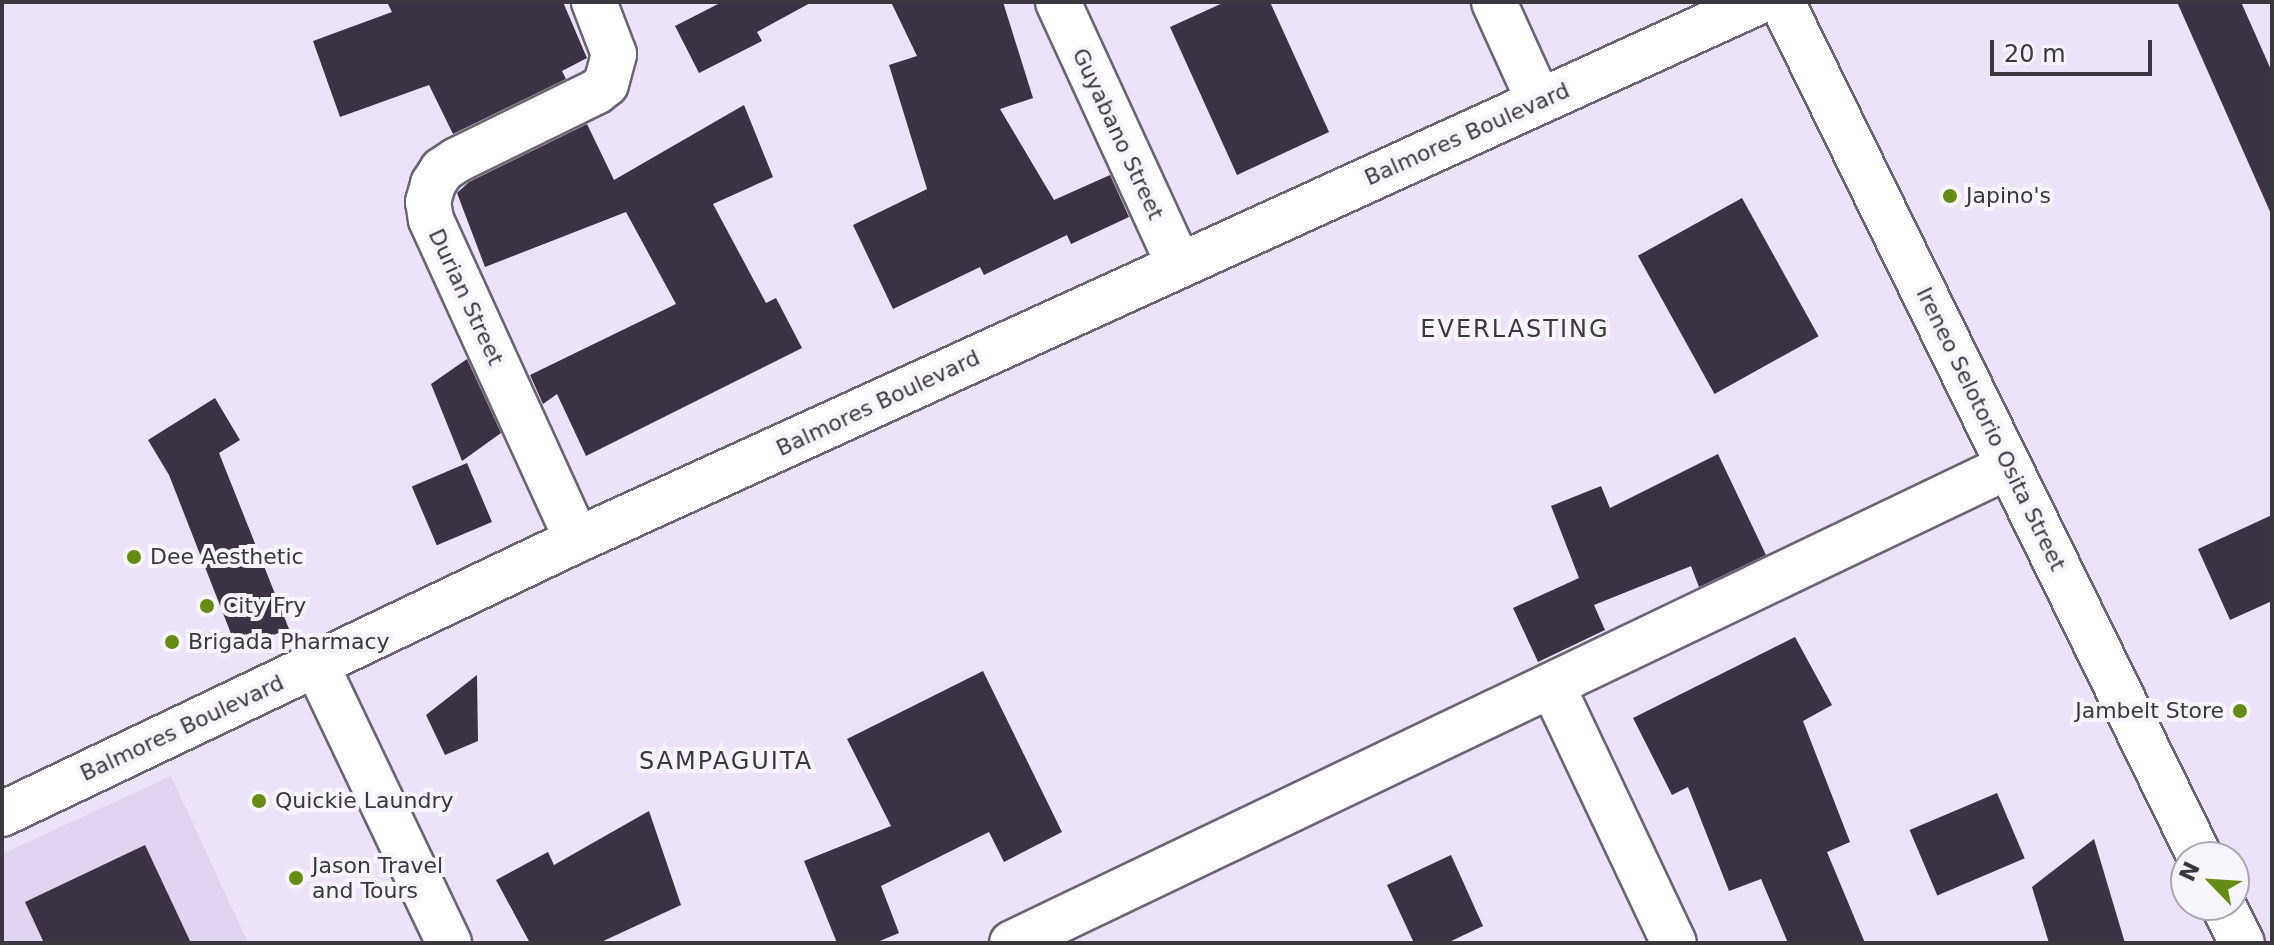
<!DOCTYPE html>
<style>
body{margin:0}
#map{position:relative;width:2274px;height:945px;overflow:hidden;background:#ede3f9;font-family:"DejaVu Sans",sans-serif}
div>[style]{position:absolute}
.built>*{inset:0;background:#e1d4f0}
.building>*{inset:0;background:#3b3344;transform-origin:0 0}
.roads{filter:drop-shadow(2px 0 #6c6375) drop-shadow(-2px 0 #6c6375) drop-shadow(0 2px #6c6375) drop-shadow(0 -2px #6c6375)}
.street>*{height:44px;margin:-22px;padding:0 22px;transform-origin:22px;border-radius:22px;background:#fff}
.secondary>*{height:44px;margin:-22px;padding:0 22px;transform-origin:22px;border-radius:22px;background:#fff}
.dots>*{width:22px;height:22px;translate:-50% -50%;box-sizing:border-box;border:4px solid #f8f4fc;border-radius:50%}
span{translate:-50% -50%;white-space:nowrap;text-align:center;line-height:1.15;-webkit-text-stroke:8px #f8f4fc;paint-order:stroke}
.street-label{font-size:22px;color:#3b373f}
.poi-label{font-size:22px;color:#3b373f}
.left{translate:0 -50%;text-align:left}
.right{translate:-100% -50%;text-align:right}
.neighbourhood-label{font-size:24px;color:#3b373f;letter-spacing:2px}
.frame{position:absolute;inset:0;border:4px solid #3b373f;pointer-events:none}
.north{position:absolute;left:2170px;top:841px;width:80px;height:80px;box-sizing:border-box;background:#f8f4fc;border:2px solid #aca8b0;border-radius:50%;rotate:295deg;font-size:22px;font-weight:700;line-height:32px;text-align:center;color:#3b373f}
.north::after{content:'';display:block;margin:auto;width:28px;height:36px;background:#668c16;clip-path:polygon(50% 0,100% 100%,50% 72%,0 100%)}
.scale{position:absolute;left:1990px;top:40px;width:162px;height:36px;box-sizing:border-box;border:4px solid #3b373f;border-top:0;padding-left:10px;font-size:24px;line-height:28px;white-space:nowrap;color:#3b373f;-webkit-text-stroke:6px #f8f4fc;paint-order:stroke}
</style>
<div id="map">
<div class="built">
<i style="clip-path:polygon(171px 776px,248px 943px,2px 943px,2px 854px)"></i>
</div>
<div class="building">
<i style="clip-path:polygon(387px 2px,563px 2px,587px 58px,562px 71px,566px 79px,453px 134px,429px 85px,340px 117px,313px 41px,392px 12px)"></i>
<i style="clip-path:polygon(722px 2px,812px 2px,757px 32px,762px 41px,699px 73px,675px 26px)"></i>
<i style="clip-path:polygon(891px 2px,1003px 2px,1033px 98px,1000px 109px,1054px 200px,1110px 175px,1129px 217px,1071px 244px,1067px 235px,984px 275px,980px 267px,893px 309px,853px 225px,927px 189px,889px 65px,917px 56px)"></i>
<i style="clip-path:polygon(1225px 2px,1270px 2px,1329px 132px,1237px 175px,1170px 27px)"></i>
<i style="clip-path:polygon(2177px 2px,2241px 2px,2272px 72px,2272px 216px)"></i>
<i style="clip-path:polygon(744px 105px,773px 177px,713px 204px,766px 303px,776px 298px,802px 348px,586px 456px,557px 394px,543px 404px,530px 375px,676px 304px,626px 212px,485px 267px,457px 193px,469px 182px,587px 124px,614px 180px)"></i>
<i style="left:1742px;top:198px;width:158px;height:119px;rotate:61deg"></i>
<i style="clip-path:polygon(467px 359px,501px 433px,462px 461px,431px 384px)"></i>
<i style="clip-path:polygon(215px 398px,240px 440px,219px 453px,289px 629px,237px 649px,169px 475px,148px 440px)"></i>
<i style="clip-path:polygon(1718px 454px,1766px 555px,1699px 587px,1691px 566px,1594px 605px,1605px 630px,1538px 662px,1513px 608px,1579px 578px,1551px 506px,1601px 486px,1610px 508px)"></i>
<i style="left:467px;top:463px;width:64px;height:60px;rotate:67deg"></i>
<i style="clip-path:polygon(2272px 515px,2272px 601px,2230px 620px,2198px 549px)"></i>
<i style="clip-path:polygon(1795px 637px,1832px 705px,1803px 721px,1850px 842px,1827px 852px,1865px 943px,1788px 943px,1761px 879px,1729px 891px,1688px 787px,1672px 795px,1633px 718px)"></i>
<i style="clip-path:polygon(983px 671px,1062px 832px,1004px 862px,989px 832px,881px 886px,899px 933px,875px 943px,837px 943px,804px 861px,891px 826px,847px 739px)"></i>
<i style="clip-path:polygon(477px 675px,478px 741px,445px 755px,426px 715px)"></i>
<i style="left:1997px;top:793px;width:71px;height:95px;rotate:67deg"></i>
<i style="clip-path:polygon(649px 811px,681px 905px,599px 943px,530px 943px,496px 880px,548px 852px,554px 865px)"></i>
<i style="clip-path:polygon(2094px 839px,2125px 943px,2049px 943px,2032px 887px)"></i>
<i style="clip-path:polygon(145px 845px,191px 943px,44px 943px,25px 902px)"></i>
<i style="clip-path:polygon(1451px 855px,1483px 926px,1447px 943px,1414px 943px,1387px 885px)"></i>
</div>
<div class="roads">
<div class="street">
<i style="left:1058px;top:2px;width:289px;rotate:65.3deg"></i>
<i style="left:1494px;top:2px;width:109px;rotate:65.6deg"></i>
<i style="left:1782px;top:2px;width:952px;rotate:63.95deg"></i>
<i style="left:577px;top:540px;width:353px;rotate:-114.5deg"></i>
<i style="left:431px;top:219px;width:17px;rotate:-100deg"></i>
<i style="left:428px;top:202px;width:19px;rotate:-74deg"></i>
<i style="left:433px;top:184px;width:17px;rotate:-57deg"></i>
<i style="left:442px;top:170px;width:18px;rotate:-34deg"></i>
<i style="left:457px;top:160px;width:155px;rotate:-26.1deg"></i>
<i style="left:596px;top:92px;width:13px;rotate:-39deg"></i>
<i style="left:606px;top:84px;width:31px;rotate:-75deg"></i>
<i style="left:614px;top:54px;width:56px;rotate:-111deg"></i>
<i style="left:316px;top:664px;width:309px;rotate:64.5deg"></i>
<i style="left:1552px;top:685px;width:285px;rotate:64.7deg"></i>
<i style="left:2223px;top:905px;width:42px;rotate:63.4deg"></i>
<i style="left:1012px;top:943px;width:1105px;rotate:-25.57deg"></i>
</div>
<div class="secondary">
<i style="left:2px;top:814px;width:637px;rotate:-25.48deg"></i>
<i style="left:577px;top:540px;width:1298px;rotate:-24.49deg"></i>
</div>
</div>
<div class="dots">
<i style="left:1950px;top:196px;background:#668c16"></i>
<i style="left:134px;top:557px;background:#668c16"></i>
<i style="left:207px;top:606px;background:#668c16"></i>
<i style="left:172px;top:642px;background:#668c16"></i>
<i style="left:2240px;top:711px;background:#668c16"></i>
<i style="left:259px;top:801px;background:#668c16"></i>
<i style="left:296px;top:878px;background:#668c16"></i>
</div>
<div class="street-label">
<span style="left:1118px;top:134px;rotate:65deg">Guyabano Street</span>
<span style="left:1467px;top:134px;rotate:-24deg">Balmores Boulevard</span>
<span style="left:466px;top:297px;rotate:65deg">Durian Street</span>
<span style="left:878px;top:403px;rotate:-25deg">Balmores Boulevard</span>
<span style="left:1991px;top:429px;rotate:64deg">Ireneo Selotorio Osita Street</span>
<span style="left:182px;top:728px;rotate:-25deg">Balmores Boulevard</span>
</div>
<div class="poi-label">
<span class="left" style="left:1966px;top:196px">Japino's</span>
<span class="left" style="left:150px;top:557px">Dee Aesthetic</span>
<span class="left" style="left:223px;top:606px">City Fry</span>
<span class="left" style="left:188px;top:642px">Brigada Pharmacy</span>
<span class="right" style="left:2224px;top:711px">Jambelt Store</span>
<span class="left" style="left:275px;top:801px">Quickie Laundry</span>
<span class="left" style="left:312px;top:878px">Jason Travel<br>and Tours</span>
</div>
<div class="neighbourhood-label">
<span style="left:1515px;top:330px">EVERLASTING</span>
<span style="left:726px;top:762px">SAMPAGUITA</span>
</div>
<div class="frame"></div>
<div class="north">N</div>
<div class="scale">20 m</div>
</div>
